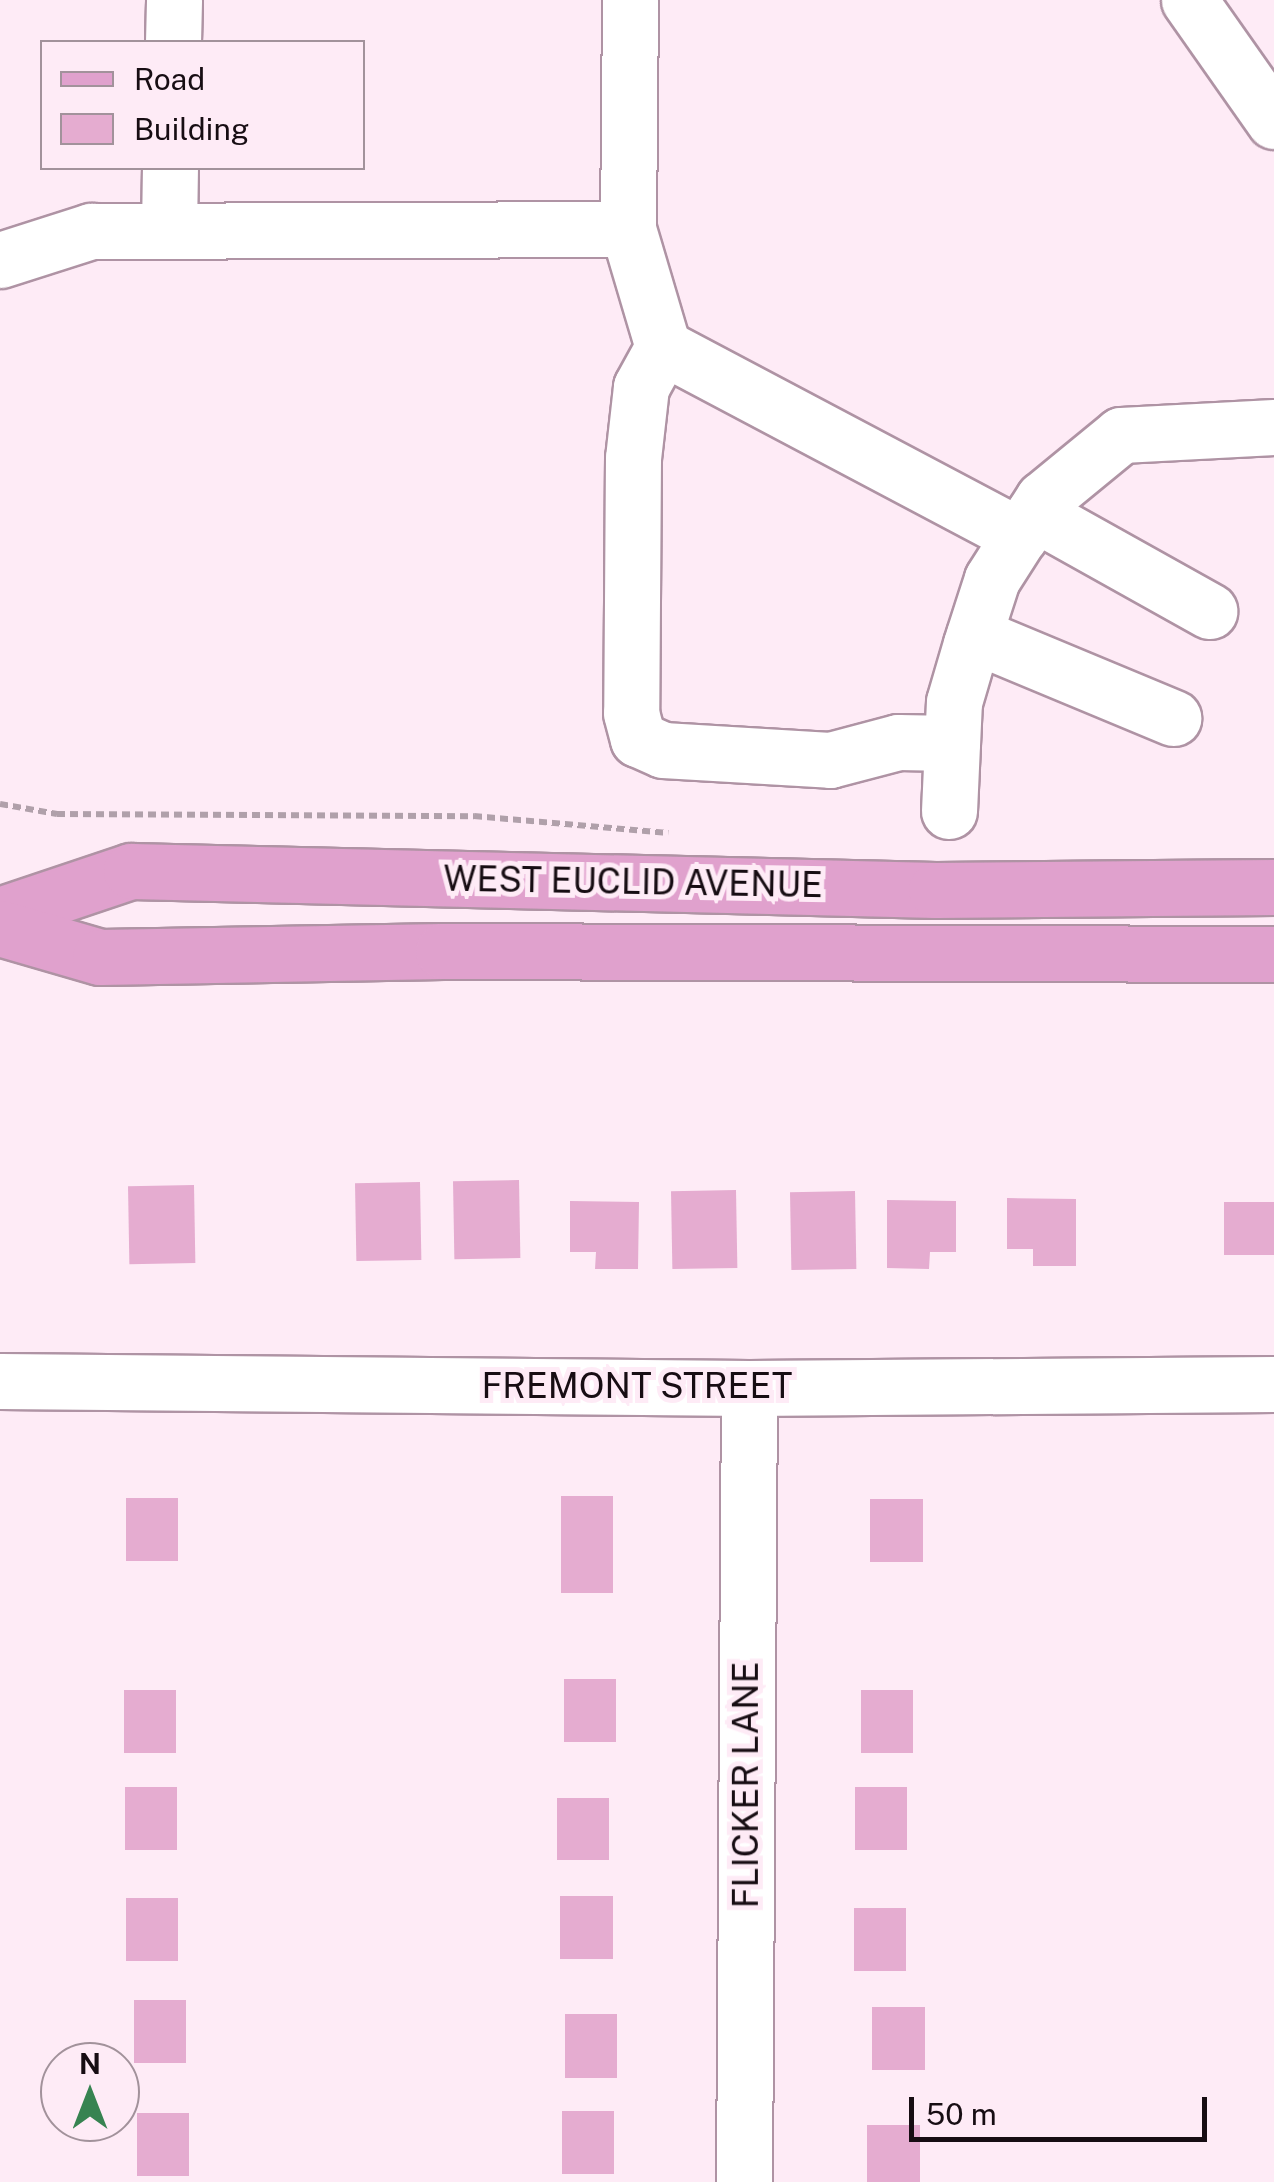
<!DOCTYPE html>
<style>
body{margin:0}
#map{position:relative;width:1274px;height:2182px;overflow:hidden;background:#feebf6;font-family:"Public Sans",sans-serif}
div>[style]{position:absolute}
.building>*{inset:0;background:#e5acd0;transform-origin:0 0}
.path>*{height:6px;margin-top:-3px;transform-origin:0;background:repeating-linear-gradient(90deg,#b0a0aa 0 8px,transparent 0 13px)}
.roads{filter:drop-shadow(2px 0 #af93a4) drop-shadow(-2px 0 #af93a4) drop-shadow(0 2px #af93a4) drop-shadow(0 -2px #af93a4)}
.minor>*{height:55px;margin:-27.5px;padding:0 27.5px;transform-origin:27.5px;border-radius:27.5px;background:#fff}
.major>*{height:55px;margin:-27.5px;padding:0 27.5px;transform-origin:27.5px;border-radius:27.5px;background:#e0a1cd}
span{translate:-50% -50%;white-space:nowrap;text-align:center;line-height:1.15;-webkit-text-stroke:10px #feebf6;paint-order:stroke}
.street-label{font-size:35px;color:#170d13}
.legend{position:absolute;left:40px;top:40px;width:325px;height:130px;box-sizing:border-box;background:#feebf6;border:2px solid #a2929b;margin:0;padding:12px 18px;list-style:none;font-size:30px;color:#170d13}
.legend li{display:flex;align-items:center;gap:20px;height:50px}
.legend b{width:50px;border:2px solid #a2929b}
.north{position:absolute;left:40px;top:2042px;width:100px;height:100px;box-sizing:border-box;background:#feebf6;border:2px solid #a2929b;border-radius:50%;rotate:0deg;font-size:28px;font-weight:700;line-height:40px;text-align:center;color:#170d13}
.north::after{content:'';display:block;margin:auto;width:35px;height:45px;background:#378351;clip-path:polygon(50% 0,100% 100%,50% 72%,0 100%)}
.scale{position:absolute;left:909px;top:2097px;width:298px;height:45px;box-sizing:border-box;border:5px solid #170d13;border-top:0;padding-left:12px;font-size:30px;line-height:35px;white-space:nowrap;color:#170d13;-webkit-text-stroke:8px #feebf6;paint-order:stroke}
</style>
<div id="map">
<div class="building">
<i style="left:519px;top:1180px;width:78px;height:66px;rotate:89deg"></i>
<i style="left:420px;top:1182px;width:78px;height:65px;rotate:89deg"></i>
<i style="left:194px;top:1185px;width:78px;height:66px;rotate:89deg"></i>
<i style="left:736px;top:1190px;width:78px;height:65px;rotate:89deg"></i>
<i style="left:855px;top:1191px;width:78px;height:65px;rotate:89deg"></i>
<i style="clip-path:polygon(1007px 1198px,1076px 1199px,1076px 1266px,1033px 1266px,1033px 1249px,1007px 1249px)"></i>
<i style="clip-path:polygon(887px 1200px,956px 1201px,956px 1252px,930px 1252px,929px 1269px,887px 1268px)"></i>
<i style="clip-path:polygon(570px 1201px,639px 1202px,638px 1269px,595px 1269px,596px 1252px,570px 1252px)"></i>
<i style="left:1224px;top:1202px;width:50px;height:53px"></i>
<i style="left:561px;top:1496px;width:52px;height:97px"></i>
<i style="left:126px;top:1498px;width:52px;height:63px"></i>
<i style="left:870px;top:1499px;width:53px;height:63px"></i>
<i style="left:564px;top:1679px;width:52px;height:63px"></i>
<i style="left:124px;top:1690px;width:52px;height:63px"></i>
<i style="left:861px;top:1690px;width:52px;height:63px"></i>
<i style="left:125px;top:1787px;width:52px;height:63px"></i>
<i style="left:855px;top:1787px;width:52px;height:63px"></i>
<i style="left:557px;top:1798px;width:52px;height:62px"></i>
<i style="left:560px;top:1896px;width:53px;height:63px"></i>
<i style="left:126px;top:1898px;width:52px;height:63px"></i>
<i style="left:854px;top:1908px;width:52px;height:63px"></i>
<i style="left:134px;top:2000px;width:52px;height:63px"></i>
<i style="left:925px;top:2007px;width:63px;height:53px;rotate:90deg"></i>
<i style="left:565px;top:2014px;width:52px;height:64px"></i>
<i style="left:562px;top:2111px;width:52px;height:63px"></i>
<i style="left:137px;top:2113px;width:52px;height:63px"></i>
<i style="left:867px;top:2125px;width:53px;height:57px"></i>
</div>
<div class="path">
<i style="left:0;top:804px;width:58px;rotate:10deg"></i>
<i style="left:57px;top:814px;width:417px;rotate:0.3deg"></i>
<i style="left:474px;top:816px;width:195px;rotate:5deg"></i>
</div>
<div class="roads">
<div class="minor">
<i style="left:1189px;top:0;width:148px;rotate:54.9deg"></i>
<i style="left:173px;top:42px;width:42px;rotate:-88.6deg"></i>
<i style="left:628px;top:229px;width:229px;rotate:-89.5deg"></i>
<i style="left:169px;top:230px;width:62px;rotate:-89.1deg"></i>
<i style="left:0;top:260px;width:96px;rotate:-17.7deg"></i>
<i style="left:91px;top:231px;width:537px;rotate:-0.21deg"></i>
<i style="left:628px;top:229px;width:123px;rotate:73.5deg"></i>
<i style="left:663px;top:347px;width:404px;rotate:27.9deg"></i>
<i style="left:663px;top:347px;width:46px;rotate:118.8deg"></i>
<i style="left:641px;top:387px;width:71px;rotate:96.4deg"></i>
<i style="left:633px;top:458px;width:255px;rotate:90.4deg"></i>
<i style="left:631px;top:713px;width:27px;rotate:75deg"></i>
<i style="left:638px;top:739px;width:27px;rotate:24deg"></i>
<i style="left:663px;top:750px;width:167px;rotate:3.4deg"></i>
<i style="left:830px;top:760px;width:70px;rotate:-14.8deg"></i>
<i style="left:898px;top:742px;width:54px;rotate:1.1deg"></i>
<i style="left:1034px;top:513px;width:201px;rotate:29.2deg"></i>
<i style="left:974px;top:635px;width:216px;rotate:22.6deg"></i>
<i style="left:949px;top:811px;width:109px;rotate:-87.4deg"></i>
<i style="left:954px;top:702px;width:60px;rotate:-73.7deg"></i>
<i style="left:971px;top:644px;width:68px;rotate:-72.1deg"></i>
<i style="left:992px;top:579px;width:95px;rotate:-57.5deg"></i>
<i style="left:1043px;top:499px;width:101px;rotate:-39.4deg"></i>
<i style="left:1121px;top:435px;width:153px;rotate:-3deg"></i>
<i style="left:0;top:1381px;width:749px;rotate:0.54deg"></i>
<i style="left:749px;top:1388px;width:525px;rotate:-0.44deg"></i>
<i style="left:744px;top:2182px;width:794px;rotate:-89.64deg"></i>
</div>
<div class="major">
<i style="left:0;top:915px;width:138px;rotate:-18.6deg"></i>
<i style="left:131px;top:871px;width:805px;rotate:1.35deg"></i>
<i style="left:936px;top:890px;width:338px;rotate:-0.5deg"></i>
<i style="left:0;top:928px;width:104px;rotate:16.2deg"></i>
<i style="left:100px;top:957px;width:343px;rotate:-1deg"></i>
<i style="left:443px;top:951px;width:831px;rotate:0.21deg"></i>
</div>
</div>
<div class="street-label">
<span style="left:633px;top:882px;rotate:1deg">WEST EUCLID AVENUE</span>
<span style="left:637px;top:1386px">FREMONT STREET</span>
<span style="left:746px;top:1785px;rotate:-90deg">FLICKER LANE</span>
</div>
<ul class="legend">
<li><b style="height:12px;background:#e0a1cd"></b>Road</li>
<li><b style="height:28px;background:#e5acd0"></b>Building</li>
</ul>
<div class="north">N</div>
<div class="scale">50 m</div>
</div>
